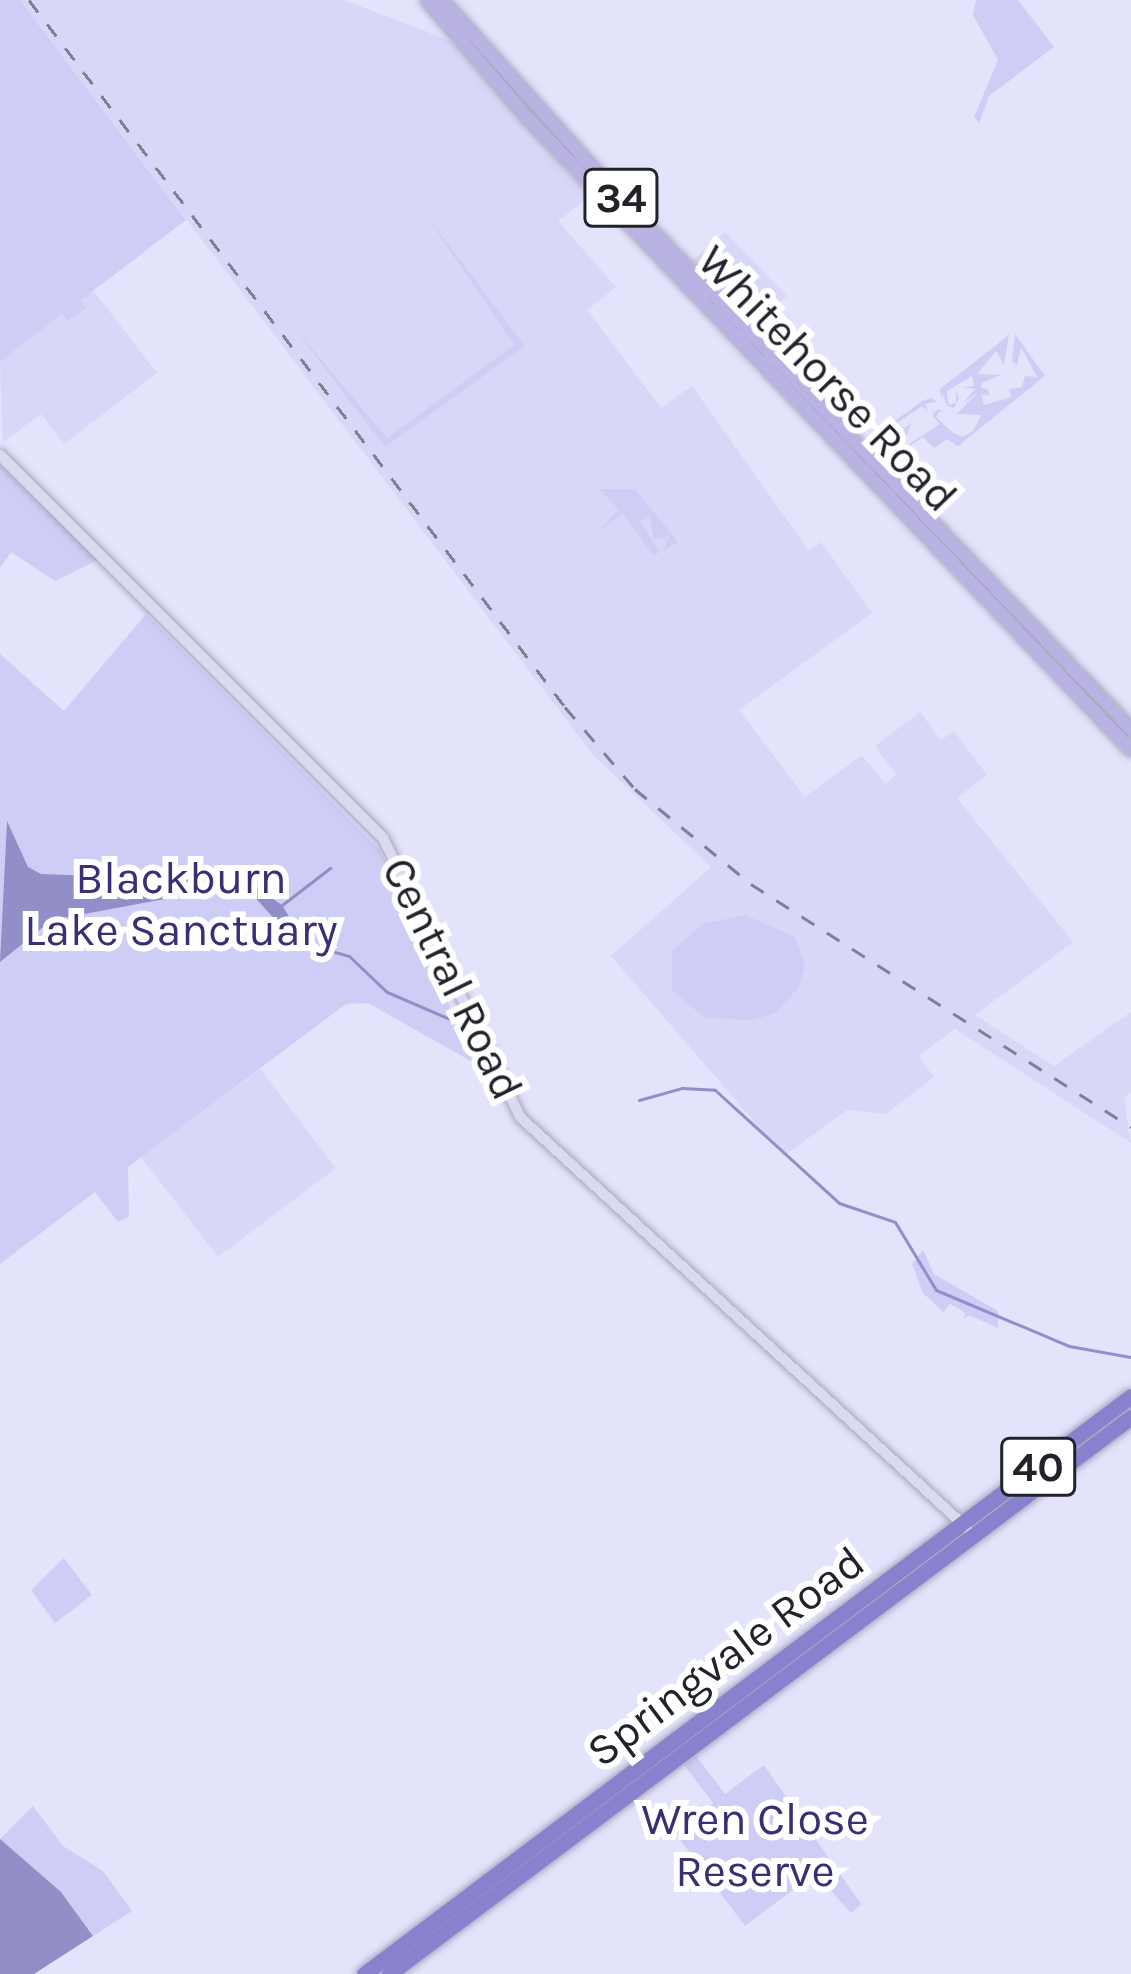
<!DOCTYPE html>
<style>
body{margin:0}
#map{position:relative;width:1131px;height:1974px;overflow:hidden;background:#e4e3fc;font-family:Karla,sans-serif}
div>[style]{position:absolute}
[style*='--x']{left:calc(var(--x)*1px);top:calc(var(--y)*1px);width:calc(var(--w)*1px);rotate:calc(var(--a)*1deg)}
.built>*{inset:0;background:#d8d7f7}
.green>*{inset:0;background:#cecdf5}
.water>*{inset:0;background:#928ec8}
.stream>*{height:3px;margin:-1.5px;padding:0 1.5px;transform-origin:1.5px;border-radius:1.5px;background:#928ec8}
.roads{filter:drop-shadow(0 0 3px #a8a8bf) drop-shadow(0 0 3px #a8a8bf)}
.secondary>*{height:10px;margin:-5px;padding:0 5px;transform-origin:5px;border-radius:5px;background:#dbd9f0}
.primary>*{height:12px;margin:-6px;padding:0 6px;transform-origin:6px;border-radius:6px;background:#b8b3e2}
.highway>*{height:15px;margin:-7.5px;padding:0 7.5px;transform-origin:7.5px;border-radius:7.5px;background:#8881ce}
.rail>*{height:3px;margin-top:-1.5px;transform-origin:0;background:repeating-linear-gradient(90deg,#808091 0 15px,transparent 0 30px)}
span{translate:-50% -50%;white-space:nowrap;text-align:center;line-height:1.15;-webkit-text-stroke:12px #fff;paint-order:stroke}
.shield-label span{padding:3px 9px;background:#fff;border:3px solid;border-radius:9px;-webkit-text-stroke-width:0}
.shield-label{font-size:42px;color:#22222b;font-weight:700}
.street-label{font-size:45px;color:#22222b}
.park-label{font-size:45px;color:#3a2e74}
</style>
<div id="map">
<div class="built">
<div style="clip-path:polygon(20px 0,344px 0,451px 41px,590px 196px,558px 221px,616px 287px,587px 310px,661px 408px,692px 386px,809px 551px,821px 542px,872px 613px,739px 710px,805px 797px,862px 755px,885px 784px,896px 774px,875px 746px,920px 712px,941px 740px,954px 731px,987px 775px,957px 798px,1073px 942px,975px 1015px,1054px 1066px,1131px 1012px,1131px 1092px,1124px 1098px,1131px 1143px,955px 1029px,918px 1056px,934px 1077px,886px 1114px,847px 1110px,784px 1156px,611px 956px,711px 867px,593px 755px)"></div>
<div style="clip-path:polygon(725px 232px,787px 296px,754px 320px,692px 261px)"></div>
<div style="clip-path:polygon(93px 290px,157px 373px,64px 444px,41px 414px,3px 442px,0 362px)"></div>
<div style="clip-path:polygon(260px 1069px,336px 1168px,218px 1257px,141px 1157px)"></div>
</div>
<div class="green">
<div style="clip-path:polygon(0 0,20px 0,186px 220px,81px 300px,86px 308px,68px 321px,62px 314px,0 362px)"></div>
<div style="clip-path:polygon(976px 0,1018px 0,1054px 47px,989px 96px,979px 123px,974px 117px,998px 60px,973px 15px)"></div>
<div style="clip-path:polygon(426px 215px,525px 346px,385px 447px,291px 324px,387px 438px,514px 345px)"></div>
<div style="clip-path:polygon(1015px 334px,1045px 376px,958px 446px,947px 439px,934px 448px,923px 437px,904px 450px,911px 460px,905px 464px,868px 441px,922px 401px,931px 398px,937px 402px,925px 404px,928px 412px,922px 406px,893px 426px,900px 432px,911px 423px,903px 448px,940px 424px,932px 415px,938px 409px,952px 416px,940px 411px,936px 417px,952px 432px,963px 437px,973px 431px,981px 415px,957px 414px,978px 392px,963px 403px,975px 389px,963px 387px,974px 386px,972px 376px,947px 391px,948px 405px,956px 403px,956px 392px,959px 398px,954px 408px,947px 406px,943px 395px,941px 398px,940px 389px,1009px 335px,1004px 365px,996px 351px,977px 374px,1001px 375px,982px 383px,981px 388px,987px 389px,990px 396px,981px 394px,984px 405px,1011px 397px,1009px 389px,1022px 387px,1025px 376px,1037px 377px,1021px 347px,1017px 365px,1012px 361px)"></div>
<div style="clip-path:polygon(0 465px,99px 559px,55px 581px,11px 552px,0 568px)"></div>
<div style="clip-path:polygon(599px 489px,635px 489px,678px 542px,663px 552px,669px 536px,654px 539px,649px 515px,640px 522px,660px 552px,653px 555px,623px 514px,597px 532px,619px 510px)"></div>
<div style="clip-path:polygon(146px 614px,380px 850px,476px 1064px,368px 1003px,346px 1004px,128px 1167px,129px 1217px,118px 1222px,95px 1192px,0 1264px,0 654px,64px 711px)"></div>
<div style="clip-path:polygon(745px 915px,795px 937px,805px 966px,798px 988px,775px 1013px,753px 1020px,705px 1018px,672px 990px,672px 951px,703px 924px)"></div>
<div style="clip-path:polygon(923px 1250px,934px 1274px,998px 1311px,998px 1328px,969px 1315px,963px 1319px,966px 1313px,950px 1304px,943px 1312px,923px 1293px,912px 1264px)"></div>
<div style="clip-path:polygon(64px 1558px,92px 1595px,55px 1623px,31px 1590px)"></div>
<div style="clip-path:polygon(696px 1756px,725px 1794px,764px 1765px,861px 1904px,851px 1913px,815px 1873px,745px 1926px,675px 1833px,713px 1803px,684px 1765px)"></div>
<div style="clip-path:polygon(33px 1806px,63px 1846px,103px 1871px,132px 1911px,93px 1936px,61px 1892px,34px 1876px,0 1839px)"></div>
</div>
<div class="water">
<div style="clip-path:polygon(7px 821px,28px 867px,41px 874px,248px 882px,282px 905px,305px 943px,294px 941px,252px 894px,213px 890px,52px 920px,0 962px)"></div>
<div style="clip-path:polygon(0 1839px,61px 1892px,93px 1936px,34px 1974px,0 1974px)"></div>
</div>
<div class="stream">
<div style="--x:282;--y:905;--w:61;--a:-37.6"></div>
<div style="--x:305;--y:943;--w:46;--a:16.5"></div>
<div style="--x:349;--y:956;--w:52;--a:43.5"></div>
<div style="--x:387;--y:992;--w:71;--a:23.3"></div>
<div style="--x:639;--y:1100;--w:45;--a:-15.6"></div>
<div style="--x:682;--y:1088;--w:33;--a:3"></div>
<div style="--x:715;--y:1090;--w:168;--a:42.3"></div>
<div style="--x:839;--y:1203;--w:59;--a:18.7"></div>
<div style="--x:895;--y:1222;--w:79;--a:58.9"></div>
<div style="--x:936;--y:1290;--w:144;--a:22.8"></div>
<div style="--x:1069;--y:1346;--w:63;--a:10.1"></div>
</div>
<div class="roads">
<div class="secondary">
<div style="--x:0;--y:455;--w:542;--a:45"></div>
<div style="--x:383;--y:838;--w:311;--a:63.8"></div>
<div style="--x:520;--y:1117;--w:607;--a:42.6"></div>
</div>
<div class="primary">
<div style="--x:427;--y:0;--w:154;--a:49.5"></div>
<div style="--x:527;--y:117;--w:875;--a:46.34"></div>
<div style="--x:442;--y:0;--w:246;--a:48.1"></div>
<div style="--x:606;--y:183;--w:757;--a:46.12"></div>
</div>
<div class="highway">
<div style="--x:364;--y:1974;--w:960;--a:-37"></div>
<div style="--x:389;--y:1974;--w:928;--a:-36.89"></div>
</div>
</div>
<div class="rail">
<div style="--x:29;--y:0;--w:887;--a:52.83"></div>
<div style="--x:565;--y:707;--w:108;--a:49.5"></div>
<div style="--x:635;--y:789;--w:150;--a:39.3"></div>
<div style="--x:751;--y:884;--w:451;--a:32.6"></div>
</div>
<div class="shield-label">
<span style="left:621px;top:198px">34</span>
<span style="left:1038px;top:1467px">40</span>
</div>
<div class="street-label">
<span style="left:827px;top:379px;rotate:46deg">Whitehorse Road</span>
<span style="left:452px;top:979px;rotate:64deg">Central Road</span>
<span style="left:726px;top:1657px;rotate:-37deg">Springvale Road</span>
</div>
<div class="park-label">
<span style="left:181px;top:905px">Blackburn<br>Lake Sanctuary</span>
<span style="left:755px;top:1846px">Wren Close<br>Reserve</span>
</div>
</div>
